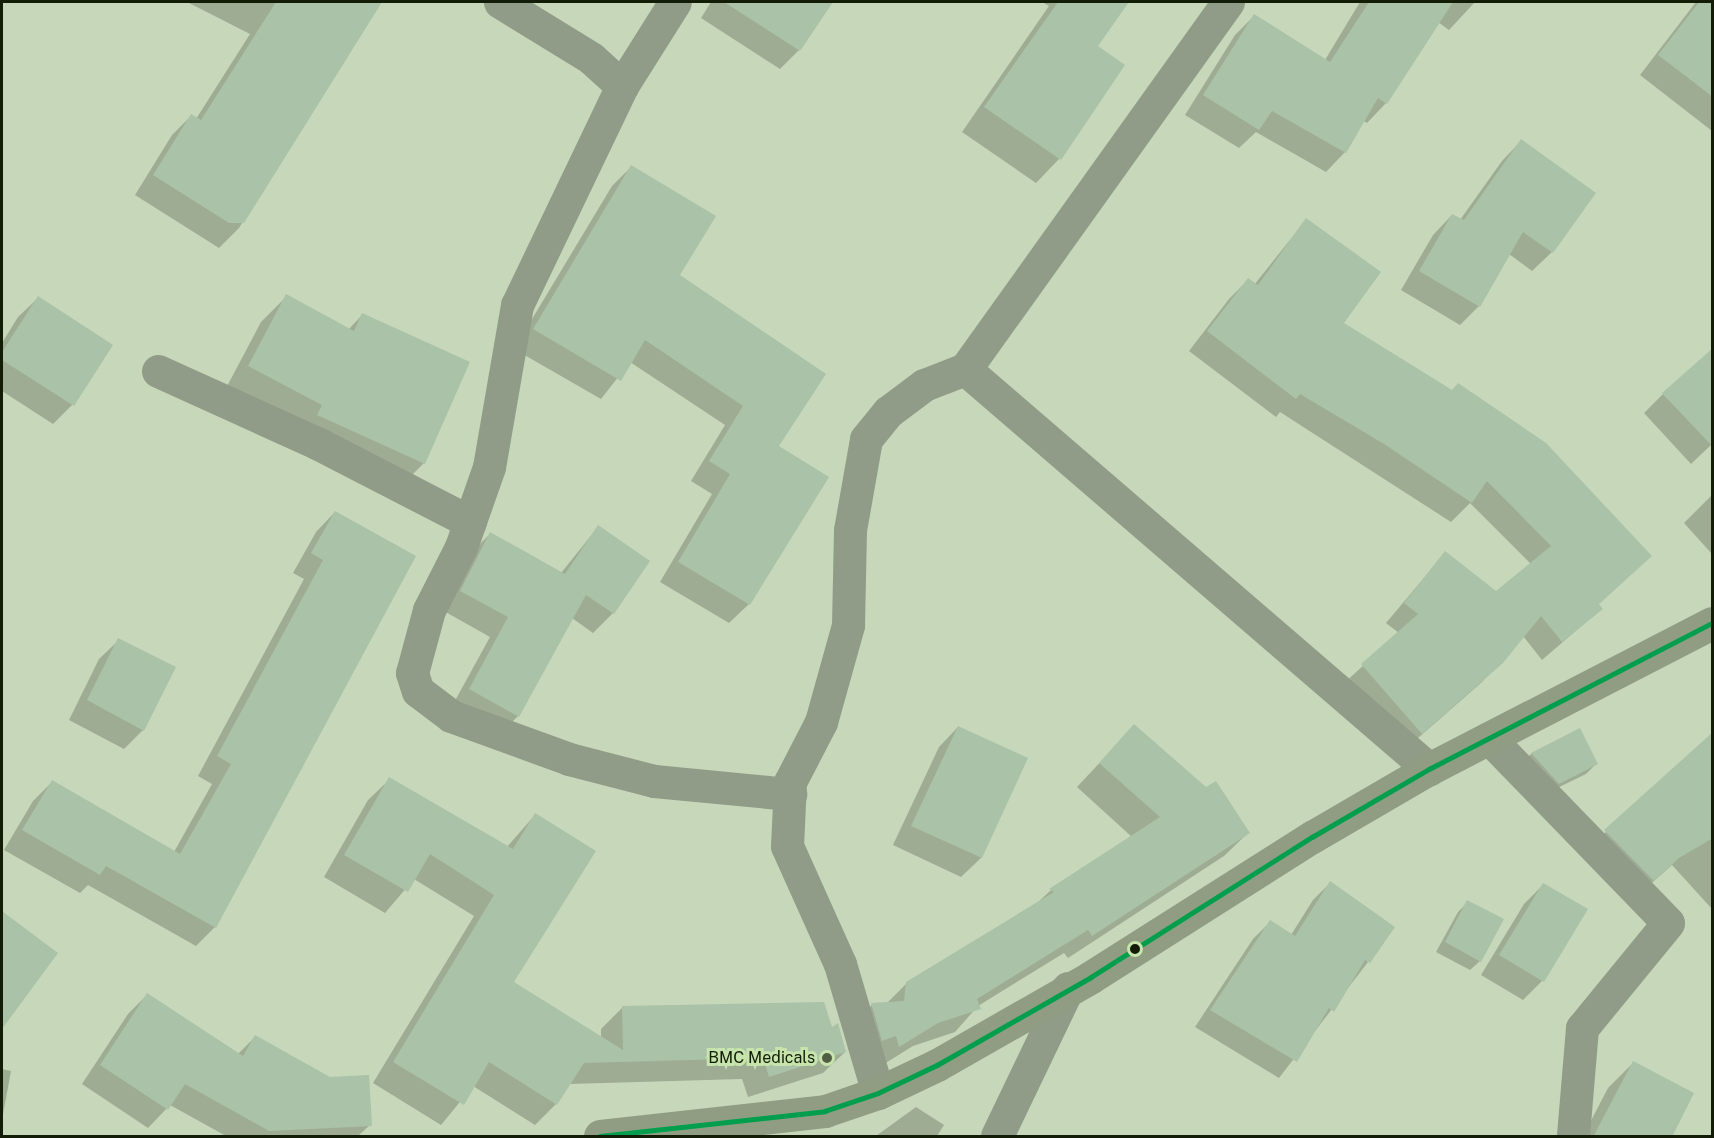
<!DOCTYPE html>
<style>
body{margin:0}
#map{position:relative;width:1714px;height:1138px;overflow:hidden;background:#c7d7b9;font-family:"Public Sans",sans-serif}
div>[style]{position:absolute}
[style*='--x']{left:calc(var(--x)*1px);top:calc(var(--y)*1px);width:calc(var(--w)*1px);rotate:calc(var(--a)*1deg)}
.shadow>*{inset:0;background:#0003}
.building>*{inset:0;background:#aac2a8}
.minor>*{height:33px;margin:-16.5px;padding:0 16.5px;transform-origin:16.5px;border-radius:16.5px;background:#919c88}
.major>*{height:33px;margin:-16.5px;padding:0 16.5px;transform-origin:16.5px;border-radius:16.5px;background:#909d83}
.bus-1>*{height:4.5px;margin:-2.25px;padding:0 2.25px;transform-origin:2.25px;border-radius:2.25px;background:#019f4d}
.dots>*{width:16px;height:16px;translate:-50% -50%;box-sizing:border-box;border:3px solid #c6e4ac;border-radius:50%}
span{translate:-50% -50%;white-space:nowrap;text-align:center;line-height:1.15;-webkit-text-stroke:6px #c6e4ac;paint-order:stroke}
.poi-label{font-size:16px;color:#121c07}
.right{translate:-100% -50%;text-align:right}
.frame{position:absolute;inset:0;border:3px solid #121c07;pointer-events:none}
</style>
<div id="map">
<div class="shadow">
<div style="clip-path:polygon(187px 2px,380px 2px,239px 228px,219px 248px,135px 195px,172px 135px,191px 116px,196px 119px,250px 34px)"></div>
<div style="clip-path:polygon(711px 2px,831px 2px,799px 50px,780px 69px,701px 18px)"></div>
<div style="clip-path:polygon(1042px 2px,1127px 2px,1096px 47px,1059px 159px,1036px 183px,962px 132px,1049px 6px)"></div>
<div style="clip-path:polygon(1360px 2px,1475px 2px,1449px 30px,1438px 22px,1386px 103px,1367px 123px,1364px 121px,1345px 152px,1326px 172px,1256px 132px,1239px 148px,1185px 115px,1235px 35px,1254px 16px,1325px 60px)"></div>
<div style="clip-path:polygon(1696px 2px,1712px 2px,1712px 131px,1640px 75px)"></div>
<div style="clip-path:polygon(1521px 141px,1552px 252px,1532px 271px,1509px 254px,1479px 306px,1460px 325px,1401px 290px,1433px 235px,1452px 215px,1460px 220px,1502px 161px)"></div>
<div style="clip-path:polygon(631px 167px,678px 276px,777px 447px,749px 604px,729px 623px,660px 582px,712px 494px,691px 481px,725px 425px,630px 362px,601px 399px,514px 349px,612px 186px)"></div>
<div style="clip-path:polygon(1306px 220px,1342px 323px,1451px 391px,1601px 609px,1542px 660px,1523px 636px,1482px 682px,1402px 752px,1343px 684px,1399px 633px,1386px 623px,1445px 553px,1496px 593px,1531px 564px,1470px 503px,1451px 522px,1280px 412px,1276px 417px,1189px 351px,1229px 299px,1248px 280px,1254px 285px)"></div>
<div style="clip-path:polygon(287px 296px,349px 329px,362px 315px,424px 463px,398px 489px,224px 392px,261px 322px)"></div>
<div style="clip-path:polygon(38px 298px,111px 345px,72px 405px,53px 424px,2px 391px,2px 343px,18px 317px)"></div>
<div style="clip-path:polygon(1663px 394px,1712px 444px,1691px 464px,1644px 413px)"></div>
<div style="clip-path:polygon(1712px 495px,1712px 554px,1684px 523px)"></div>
<div style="clip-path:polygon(335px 512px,414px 557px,215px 927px,196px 946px,88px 885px,80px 893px,4px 850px,33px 801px,52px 782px,174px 852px,212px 784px,198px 776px,304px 579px,293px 573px,316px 532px)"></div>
<div style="clip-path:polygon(598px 527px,648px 561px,613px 613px,593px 633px,572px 618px,518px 716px,498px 736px,451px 708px,490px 637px,442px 610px,471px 553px,490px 534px,561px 573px)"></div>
<div style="clip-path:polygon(119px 640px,143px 730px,124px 749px,69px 720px,99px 659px)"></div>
<div style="clip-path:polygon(1134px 726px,1248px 833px,1224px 856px,1068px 958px,1064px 953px,978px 1006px,955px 1032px,913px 1046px,876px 1069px,848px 1028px,872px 1005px,887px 1003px,907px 983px,1035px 905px,1050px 891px,1132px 837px,1077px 787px)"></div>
<div style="clip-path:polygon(958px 727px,1026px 759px,981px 858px,961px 877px,893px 845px,939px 747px)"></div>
<div style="clip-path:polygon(1579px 730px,1596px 764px,1586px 774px,1549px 792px,1522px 763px,1531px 754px)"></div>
<div style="clip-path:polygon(1712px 736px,1712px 909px,1672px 865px,1634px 899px,1586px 850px)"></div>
<div style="clip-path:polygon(390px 779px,507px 847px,535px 815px,512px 982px,601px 1038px,601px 1029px,622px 1008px,831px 1030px,845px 1052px,823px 1073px,748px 1097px,742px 1079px,569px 1084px,556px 1104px,535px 1125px,473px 1086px,441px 1125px,373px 1083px,474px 916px,414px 879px,385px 913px,324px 877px,368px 800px)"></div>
<div style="clip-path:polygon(1330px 883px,1368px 962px,1279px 1078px,1195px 1027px,1253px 939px,1270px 922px,1291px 935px,1313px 900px)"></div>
<div style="clip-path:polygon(1544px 884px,1542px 981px,1523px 1000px,1481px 975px,1524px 904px)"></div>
<div style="clip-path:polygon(1468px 902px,1480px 961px,1470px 970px,1436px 952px,1458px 912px)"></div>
<div style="clip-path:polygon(7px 917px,12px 1012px,2px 1023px,2px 922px)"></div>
<div style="clip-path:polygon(147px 995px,238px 1054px,255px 1037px,370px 1125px,358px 1136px,226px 1136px,170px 1105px,148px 1128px,82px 1084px,128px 1014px)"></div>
<div style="clip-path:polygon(1633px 1063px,1670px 1136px,1583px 1136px,1608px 1088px)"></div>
<div style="clip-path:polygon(2px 1069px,11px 1071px,2px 1120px)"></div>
<div style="clip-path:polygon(916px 1107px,944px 1125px,937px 1136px,876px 1136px)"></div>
</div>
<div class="building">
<div style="clip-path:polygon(276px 2px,382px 2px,244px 223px,229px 223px,153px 175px,191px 114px,201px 120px)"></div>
<div style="clip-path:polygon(724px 2px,833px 2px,800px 51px)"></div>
<div style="clip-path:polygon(1058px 2px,1129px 2px,1098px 46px,1125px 65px,1061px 160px,984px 107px)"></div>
<div style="clip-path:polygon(1369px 2px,1453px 2px,1387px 104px,1378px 98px,1346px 153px,1272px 111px,1259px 130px,1203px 95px,1254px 14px,1330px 62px)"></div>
<div style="clip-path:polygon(1699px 2px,1713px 2px,1713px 97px,1658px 55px)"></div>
<div style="clip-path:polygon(1521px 139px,1596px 193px,1553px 253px,1523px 232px,1480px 307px,1419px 271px,1452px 214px,1464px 220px)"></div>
<div style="clip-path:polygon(631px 165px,716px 216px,680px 275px,826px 374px,779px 446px,829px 477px,750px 605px,678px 562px,730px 474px,709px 461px,743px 406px,645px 340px,621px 381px,533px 329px)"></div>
<div style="clip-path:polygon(1306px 218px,1381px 272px,1344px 323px,1452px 390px,1458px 383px,1546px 443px,1652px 556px,1599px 604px,1603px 609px,1562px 642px,1541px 616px,1503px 663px,1422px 734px,1361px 664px,1418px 614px,1404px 603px,1445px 551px,1496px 591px,1551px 546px,1487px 481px,1472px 503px,1384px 444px,1300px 394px,1296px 399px,1207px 331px,1248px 278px,1258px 285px)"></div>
<div style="clip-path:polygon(286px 294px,354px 331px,362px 313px,470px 362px,425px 464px,317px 415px,322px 405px,248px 366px)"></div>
<div style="clip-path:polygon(38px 296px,113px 345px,74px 406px,2px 360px,2px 352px)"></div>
<div style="clip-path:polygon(1713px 348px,1713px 447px,1662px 393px)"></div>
<div style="clip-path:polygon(335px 511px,416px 556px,216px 928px,106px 866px,100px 875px,22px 830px,52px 780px,180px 854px,231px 764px,217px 756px,323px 560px,311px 553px)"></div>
<div style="clip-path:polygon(598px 525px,650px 561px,614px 614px,586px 595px,519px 717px,469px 689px,508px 617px,460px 591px,490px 532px,565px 574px)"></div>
<div style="clip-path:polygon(118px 638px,176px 667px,144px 731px,87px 700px)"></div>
<div style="clip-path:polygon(1134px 724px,1206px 787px,1216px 781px,1250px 833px,1092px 936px,1088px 930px,977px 999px,981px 1009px,938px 1023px,899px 1047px,896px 1036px,882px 1041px,871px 1003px,904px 1001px,906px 982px,1054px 892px,1049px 889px,1160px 817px,1099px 763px)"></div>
<div style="clip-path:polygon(958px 726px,1028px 758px,982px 858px,911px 826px)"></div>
<div style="clip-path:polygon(1580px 728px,1598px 764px,1559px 784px,1531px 753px)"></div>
<div style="clip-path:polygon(1713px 732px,1713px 838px,1679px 858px,1654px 881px,1604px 830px)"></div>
<div style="clip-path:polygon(389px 777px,513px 849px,535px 813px,596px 851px,514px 982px,623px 1050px,622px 1006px,824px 1002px,832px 1027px,838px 1023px,846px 1052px,769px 1077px,763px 1058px,584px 1063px,557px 1105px,489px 1062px,464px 1105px,393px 1062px,494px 895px,430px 854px,408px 892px,344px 855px)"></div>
<div style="clip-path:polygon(1330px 881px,1395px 927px,1370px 963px,1365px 960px,1334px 1012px,1329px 1008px,1297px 1062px,1210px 1010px,1270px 920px,1295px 936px)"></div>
<div style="clip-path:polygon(1543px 883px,1588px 909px,1544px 982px,1499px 955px)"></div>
<div style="clip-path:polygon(1467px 900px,1504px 919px,1481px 962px,1445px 942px)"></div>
<div style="clip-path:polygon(2px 911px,58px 953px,2px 1029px)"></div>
<div style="clip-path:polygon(147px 993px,243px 1056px,255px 1035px,330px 1077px,369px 1075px,372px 1126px,269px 1131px,185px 1084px,168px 1110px,100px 1065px)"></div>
<div style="clip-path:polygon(1633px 1061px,1694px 1093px,1672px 1137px,1593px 1137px)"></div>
</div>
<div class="minor">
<div style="--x:500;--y:2;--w:107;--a:31.6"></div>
<div style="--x:591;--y:58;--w:42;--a:42.1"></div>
<div style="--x:622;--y:86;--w:243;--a:115.6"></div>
<div style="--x:517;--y:305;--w:164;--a:99.8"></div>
<div style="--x:489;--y:467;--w:85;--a:109.3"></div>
<div style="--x:461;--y:547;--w:71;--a:116.9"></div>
<div style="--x:429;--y:610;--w:65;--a:105.1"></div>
<div style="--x:412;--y:673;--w:19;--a:72"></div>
<div style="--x:418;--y:691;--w:41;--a:37.1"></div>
<div style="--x:451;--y:716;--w:126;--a:20"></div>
<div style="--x:569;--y:759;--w:88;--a:14.5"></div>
<div style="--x:654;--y:781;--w:137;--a:5.5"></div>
<div style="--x:1228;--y:2;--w:452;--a:125.6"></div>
<div style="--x:965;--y:369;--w:613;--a:40.76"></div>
<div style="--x:622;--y:86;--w:99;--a:-57.8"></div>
<div style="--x:158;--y:371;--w:175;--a:24.4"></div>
<div style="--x:317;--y:443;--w:172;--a:27.3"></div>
<div style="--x:1489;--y:738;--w:257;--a:45.9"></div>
<div style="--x:1668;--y:923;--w:136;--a:129.3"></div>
<div style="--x:1582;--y:1028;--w:108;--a:94.8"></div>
<div style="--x:878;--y:1093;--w:134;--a:-106.4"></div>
<div style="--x:840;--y:964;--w:129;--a:-114.2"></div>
<div style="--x:787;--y:846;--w:64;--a:-87.3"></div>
<div style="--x:790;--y:782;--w:68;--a:-62.7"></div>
<div style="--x:821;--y:722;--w:101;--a:-74.4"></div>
<div style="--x:848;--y:625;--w:95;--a:-88.8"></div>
<div style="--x:850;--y:530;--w:92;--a:-80"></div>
<div style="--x:866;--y:439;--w:35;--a:-51"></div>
<div style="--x:888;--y:412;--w:45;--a:-36.9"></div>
<div style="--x:924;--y:385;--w:44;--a:-21.3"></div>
<div style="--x:997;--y:1136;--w:164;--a:-64.4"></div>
</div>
<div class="major">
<div style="--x:600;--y:1136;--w:226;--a:-6.3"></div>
<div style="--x:825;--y:1111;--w:56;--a:-18.8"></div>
<div style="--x:878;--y:1093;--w:65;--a:-25.4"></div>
<div style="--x:937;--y:1065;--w:177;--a:-29.7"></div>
<div style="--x:1091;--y:977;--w:262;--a:-32.4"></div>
<div style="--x:1312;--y:837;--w:135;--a:-30.2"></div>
<div style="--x:1429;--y:769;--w:318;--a:-27.3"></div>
</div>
<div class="bus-1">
<div style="--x:600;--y:1136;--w:226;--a:-6.3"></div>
<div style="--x:825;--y:1111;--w:56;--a:-18.8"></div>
<div style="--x:878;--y:1093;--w:65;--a:-25.4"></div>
<div style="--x:937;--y:1065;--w:177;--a:-29.7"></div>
<div style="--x:1091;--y:977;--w:262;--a:-32.4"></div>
<div style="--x:1312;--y:837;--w:135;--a:-30.2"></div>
<div style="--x:1429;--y:769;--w:318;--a:-27.3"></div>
</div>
<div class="dots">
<div style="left:1135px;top:949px;background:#121c07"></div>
<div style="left:827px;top:1058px;background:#515d45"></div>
</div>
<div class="poi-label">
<span class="right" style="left:815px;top:1058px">BMC Medicals</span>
</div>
<div class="frame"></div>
</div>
